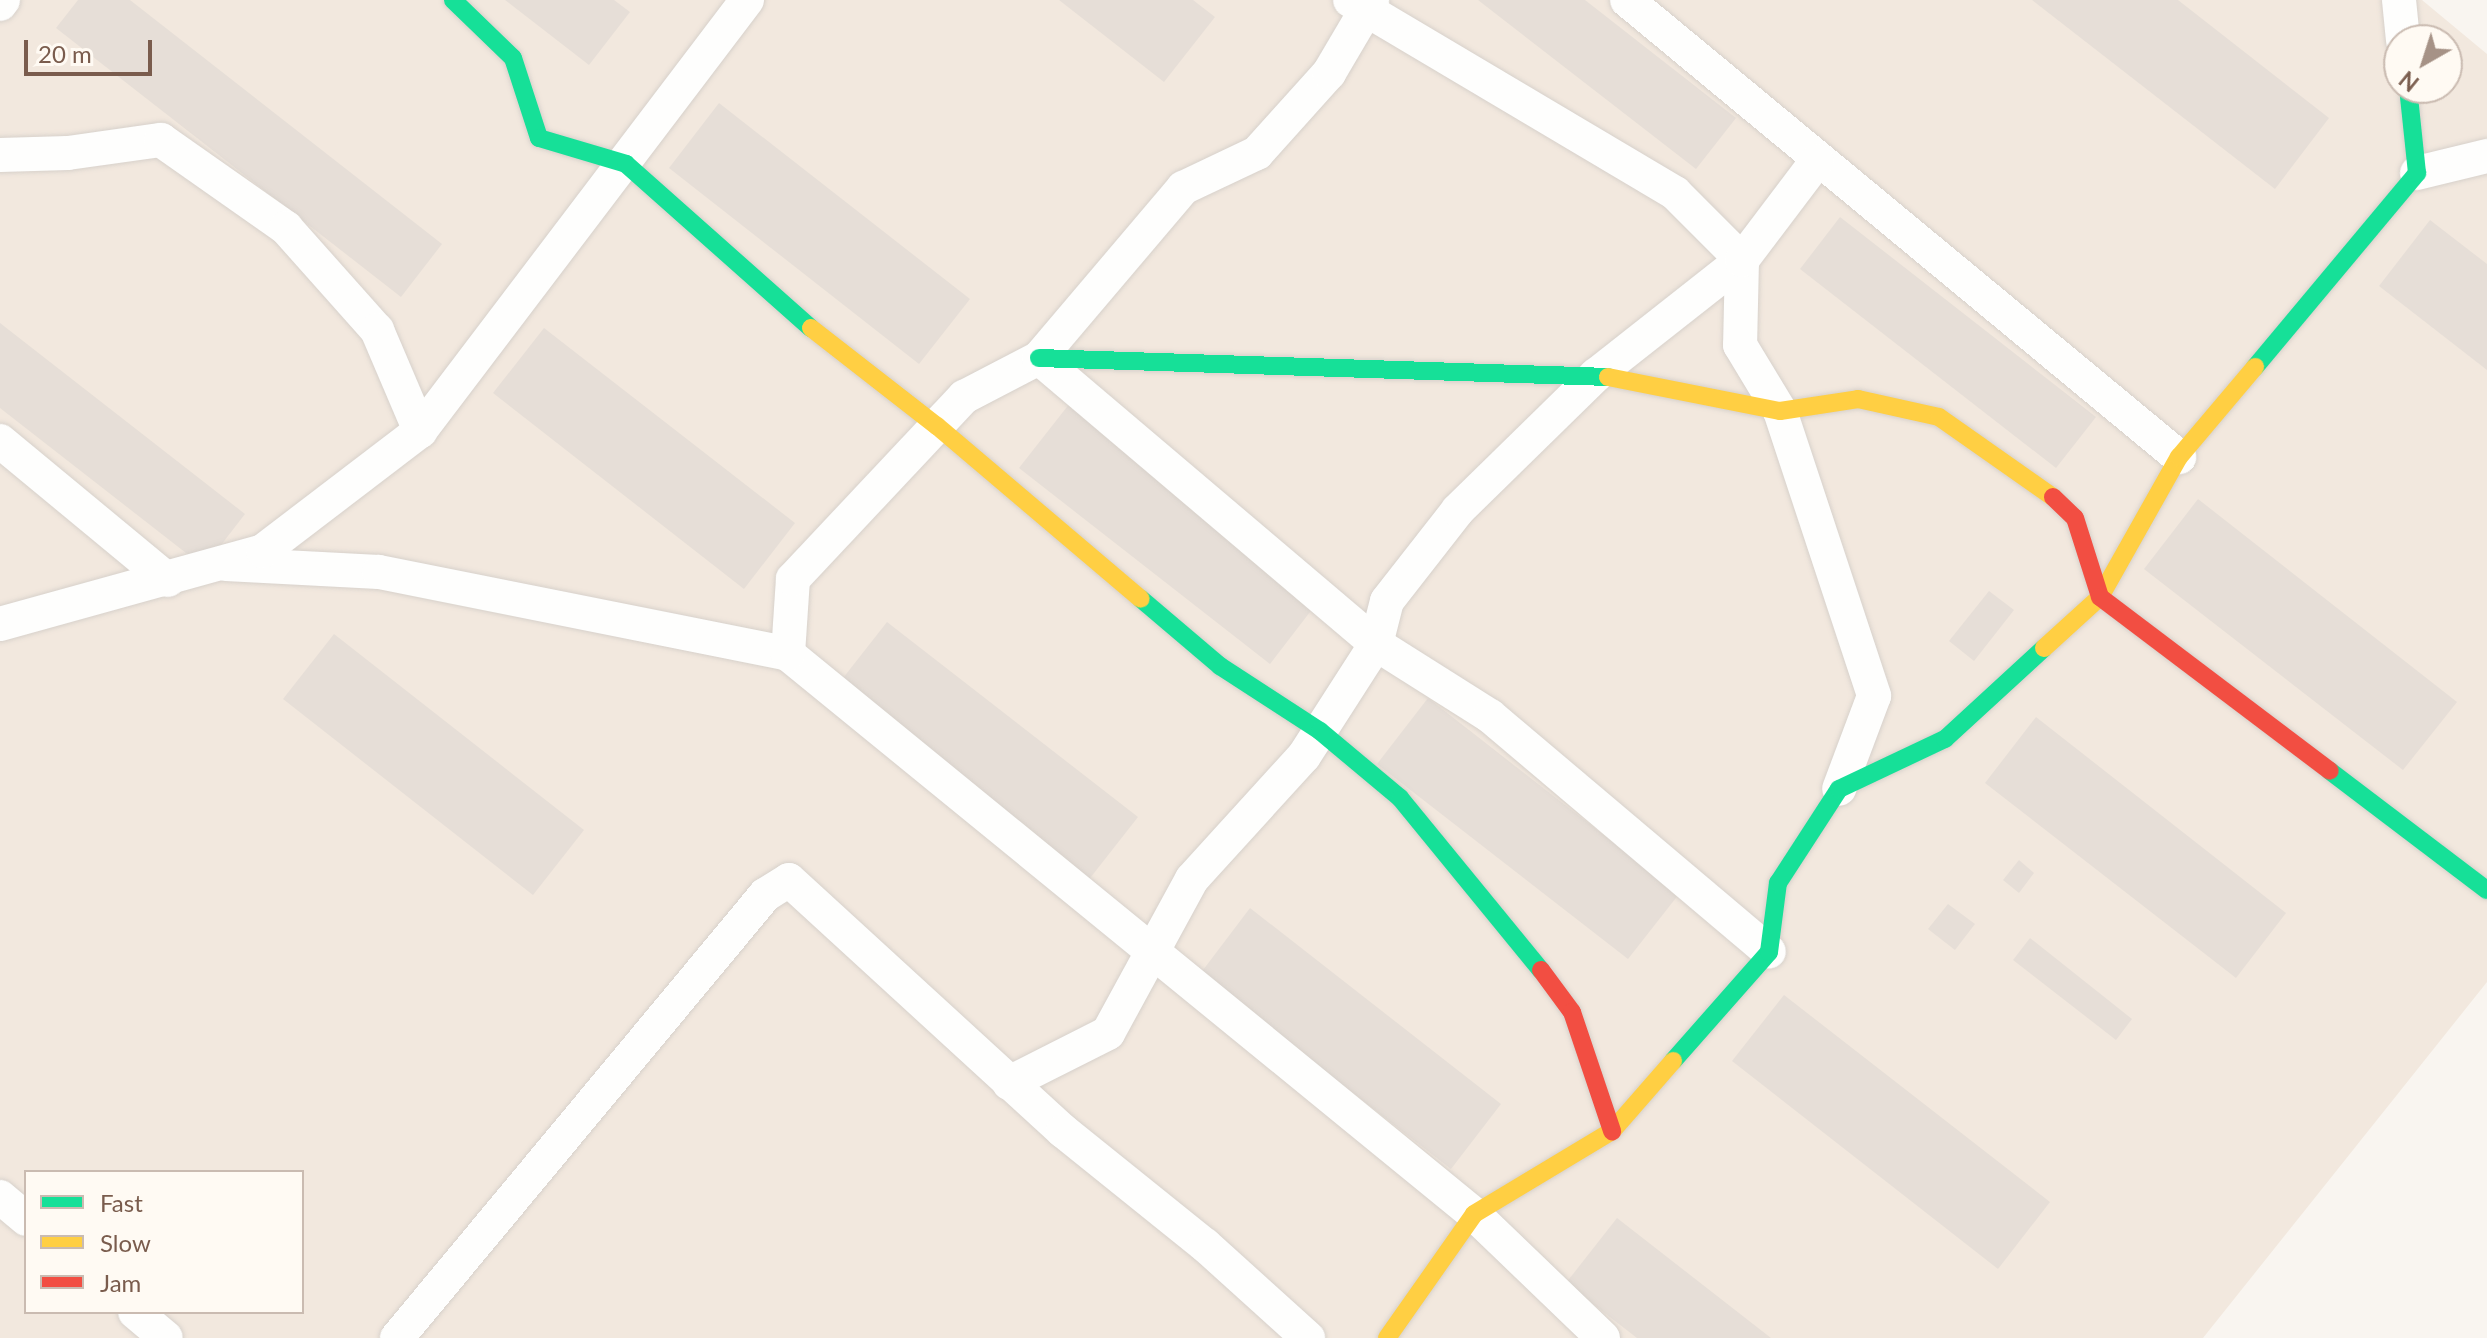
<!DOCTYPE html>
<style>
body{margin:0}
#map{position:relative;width:2487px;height:1338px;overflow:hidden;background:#f9f5f0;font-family:Lato,sans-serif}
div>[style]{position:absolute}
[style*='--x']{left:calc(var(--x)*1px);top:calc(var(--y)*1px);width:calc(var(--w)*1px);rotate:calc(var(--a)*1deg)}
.residential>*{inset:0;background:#f2e8de}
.building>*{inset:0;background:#e6ded7}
.roads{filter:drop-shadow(0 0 2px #d7d1cb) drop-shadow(0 0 2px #d7d1cb)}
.street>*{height:34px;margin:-17px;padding:0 17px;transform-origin:17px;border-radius:17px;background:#fefefd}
.fast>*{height:18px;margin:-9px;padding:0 9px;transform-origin:9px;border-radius:9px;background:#16e098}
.slow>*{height:18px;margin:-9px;padding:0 9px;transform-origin:9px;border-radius:9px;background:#ffcf43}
.jam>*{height:18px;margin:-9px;padding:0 9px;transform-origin:9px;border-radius:9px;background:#f24e42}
span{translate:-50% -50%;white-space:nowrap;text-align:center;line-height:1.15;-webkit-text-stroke:7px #fffaf3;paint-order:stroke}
.legend{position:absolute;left:24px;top:1170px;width:280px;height:144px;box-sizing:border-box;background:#fffaf3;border:2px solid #cabbb1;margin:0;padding:10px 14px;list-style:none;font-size:24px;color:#7a5c4d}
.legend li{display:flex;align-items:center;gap:16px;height:40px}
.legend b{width:40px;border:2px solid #cabbb1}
.north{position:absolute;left:2383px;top:24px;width:80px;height:80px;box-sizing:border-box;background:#fffaf3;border:2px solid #cabbb1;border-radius:50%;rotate:219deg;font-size:22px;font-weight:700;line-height:32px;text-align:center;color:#7a5c4d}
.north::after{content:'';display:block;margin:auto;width:28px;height:36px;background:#a69286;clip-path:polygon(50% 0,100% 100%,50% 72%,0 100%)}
.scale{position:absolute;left:24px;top:40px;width:128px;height:36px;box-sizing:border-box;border:4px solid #7a5c4d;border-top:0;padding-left:10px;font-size:24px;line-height:28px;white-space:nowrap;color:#7a5c4d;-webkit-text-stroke:6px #fffaf3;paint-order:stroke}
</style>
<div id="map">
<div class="residential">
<div style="clip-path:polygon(evenodd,0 0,2422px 0,2487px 54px,2487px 982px,2203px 1338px,0 1338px,0 0,2399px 40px,2447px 40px,2447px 88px,2399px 88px,2399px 40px,0 0,26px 1172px,302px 1172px,302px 1312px,26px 1312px,26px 1172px)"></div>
</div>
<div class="building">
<div style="clip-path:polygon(78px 0,130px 0,442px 244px,401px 297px,56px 28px)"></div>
<div style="clip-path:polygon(505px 0,614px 0,630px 12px,589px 65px)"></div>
<div style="clip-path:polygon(1059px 0,1193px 0,1215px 17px,1164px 82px)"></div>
<div style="clip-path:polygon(1478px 0,1585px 0,1736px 118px,1696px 169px)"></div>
<div style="clip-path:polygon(2032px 0,2178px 0,2329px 118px,2275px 189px)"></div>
<div style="clip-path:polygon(719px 103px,970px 299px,919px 364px,669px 168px)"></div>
<div style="clip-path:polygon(1840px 217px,2096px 417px,2056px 468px,1800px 269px)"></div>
<div style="clip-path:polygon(2430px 220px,2487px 264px,2487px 370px,2379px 286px)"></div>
<div style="clip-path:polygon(0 323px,245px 514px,204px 567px,0 408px)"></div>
<div style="clip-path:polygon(544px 328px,795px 523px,744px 589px,493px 393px)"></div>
<div style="clip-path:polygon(1070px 403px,1320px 599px,1270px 664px,1019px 468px)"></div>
<div style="clip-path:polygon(2198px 499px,2457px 702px,2403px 770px,2144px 569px)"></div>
<div style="clip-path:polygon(1989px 591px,2014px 610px,1974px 661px,1949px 641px)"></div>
<div style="clip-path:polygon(887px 622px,1138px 817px,1087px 882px,836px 687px)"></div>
<div style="clip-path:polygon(334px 634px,584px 830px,533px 895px,283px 699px)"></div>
<div style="clip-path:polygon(1428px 698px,1679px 894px,1628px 959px,1377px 764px)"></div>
<div style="clip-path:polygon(2036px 717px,2286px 913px,2236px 978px,1985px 783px)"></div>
<div style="clip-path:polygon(2019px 860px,2034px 873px,2019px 893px,2003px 880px)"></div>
<div style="clip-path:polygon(1948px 904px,1975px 924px,1955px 950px,1928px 929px)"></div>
<div style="clip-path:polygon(1250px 908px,1501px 1104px,1451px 1169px,1200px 974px)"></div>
<div style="clip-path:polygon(2030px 938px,2132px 1019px,2116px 1040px,2013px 960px)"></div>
<div style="clip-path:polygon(1784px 995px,2050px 1202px,1998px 1269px,1732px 1061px)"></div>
<div style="clip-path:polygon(1617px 1218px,1771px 1338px,1637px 1338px,1566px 1283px)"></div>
</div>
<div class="roads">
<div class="street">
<div style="--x:1350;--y:0;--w:378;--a:30.7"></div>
<div style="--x:1675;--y:193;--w:95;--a:45"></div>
<div style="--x:1742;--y:260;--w:85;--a:91.3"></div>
<div style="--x:1740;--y:345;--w:77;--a:58.8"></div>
<div style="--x:1780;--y:411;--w:300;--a:71.7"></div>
<div style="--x:1874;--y:696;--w:99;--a:110.6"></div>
<div style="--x:1627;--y:0;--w:717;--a:39.62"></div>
<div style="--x:2399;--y:0;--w:40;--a:84.3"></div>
<div style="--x:0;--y:4;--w:5;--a:-53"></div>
<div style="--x:0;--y:155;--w:68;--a:-1.7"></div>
<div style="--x:68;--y:153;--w:94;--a:-8"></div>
<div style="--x:161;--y:140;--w:153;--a:35.1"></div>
<div style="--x:286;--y:228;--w:137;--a:48.3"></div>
<div style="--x:377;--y:330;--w:110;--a:66.9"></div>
<div style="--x:2417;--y:173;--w:72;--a:-13.7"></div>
<div style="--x:1039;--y:358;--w:442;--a:40.3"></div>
<div style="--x:1376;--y:644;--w:135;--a:32.3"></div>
<div style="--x:1490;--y:716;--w:365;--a:40.2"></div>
<div style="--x:0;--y:441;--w:218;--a:39.6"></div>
<div style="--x:226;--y:564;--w:153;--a:3"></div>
<div style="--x:379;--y:572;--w:417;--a:11.3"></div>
<div style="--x:788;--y:654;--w:886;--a:39.23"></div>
<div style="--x:1474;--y:1214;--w:179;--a:43.9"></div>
<div style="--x:0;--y:624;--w:273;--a:-15.5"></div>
<div style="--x:263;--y:551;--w:198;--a:-37.4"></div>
<div style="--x:420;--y:431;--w:541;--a:-52.81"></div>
<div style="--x:788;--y:654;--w:75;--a:-86.2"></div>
<div style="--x:793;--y:579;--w:250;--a:-46.8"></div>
<div style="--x:964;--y:397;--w:85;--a:-27.5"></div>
<div style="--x:1039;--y:358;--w:223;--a:-49.7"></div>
<div style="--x:1183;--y:188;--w:82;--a:-25.3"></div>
<div style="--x:1257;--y:153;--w:108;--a:-48"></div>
<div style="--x:1329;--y:73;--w:85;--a:-59.5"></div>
<div style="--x:1009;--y:1083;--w:111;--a:-26.8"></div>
<div style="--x:1108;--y:1033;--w:175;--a:-61.4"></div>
<div style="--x:1192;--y:879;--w:166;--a:-47.7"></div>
<div style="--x:1304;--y:756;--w:133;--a:-57.3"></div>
<div style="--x:1376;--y:644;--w:44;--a:-75.7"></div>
<div style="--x:1387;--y:601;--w:115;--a:-52"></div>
<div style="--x:1458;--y:510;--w:193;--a:-44.4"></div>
<div style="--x:1596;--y:375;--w:186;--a:-38.2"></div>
<div style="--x:1742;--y:260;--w:124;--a:-52.9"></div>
<div style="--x:0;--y:1197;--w:34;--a:40"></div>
<div style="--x:135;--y:1312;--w:40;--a:40"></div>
<div style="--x:397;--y:1338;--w:576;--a:-50.28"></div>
<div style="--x:765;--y:895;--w:28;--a:-32"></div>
<div style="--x:789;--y:880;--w:372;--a:42.5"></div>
<div style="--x:1063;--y:1131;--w:182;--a:38.8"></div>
<div style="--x:1205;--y:1245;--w:139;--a:42.1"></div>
</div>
<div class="fast">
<div style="--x:453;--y:0;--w:83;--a:44"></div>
<div style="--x:513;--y:58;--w:84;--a:72"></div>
<div style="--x:539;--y:138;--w:91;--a:16.6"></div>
<div style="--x:626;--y:164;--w:247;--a:41.6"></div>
<div style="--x:1039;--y:358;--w:569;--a:1.91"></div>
<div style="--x:2255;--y:367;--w:253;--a:-50.1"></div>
<div style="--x:2417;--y:173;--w:85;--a:-96"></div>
<div style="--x:1141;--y:599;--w:104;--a:40.3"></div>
<div style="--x:1220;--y:666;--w:119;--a:33"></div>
<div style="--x:1320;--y:731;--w:104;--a:39.9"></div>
<div style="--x:1400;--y:798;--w:222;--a:50.7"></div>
<div style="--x:2330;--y:771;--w:197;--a:37.2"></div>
<div style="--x:1673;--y:1061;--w:145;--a:-48.6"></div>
<div style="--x:1769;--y:952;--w:70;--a:-82.6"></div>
<div style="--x:1778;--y:883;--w:112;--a:-57"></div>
<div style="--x:1839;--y:789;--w:117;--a:-25.3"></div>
<div style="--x:1945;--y:739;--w:134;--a:-42.6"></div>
</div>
<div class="slow">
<div style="--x:811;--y:328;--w:160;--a:37.9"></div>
<div style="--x:937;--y:426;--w:267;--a:40.3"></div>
<div style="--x:1608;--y:377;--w:175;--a:11.2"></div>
<div style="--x:1780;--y:411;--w:79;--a:-8.7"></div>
<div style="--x:1858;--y:399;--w:83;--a:12.5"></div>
<div style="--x:1939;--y:417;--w:139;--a:35.1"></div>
<div style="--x:2044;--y:648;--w:76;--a:-42.3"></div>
<div style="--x:2100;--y:597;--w:161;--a:-60.6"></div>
<div style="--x:2179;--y:457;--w:118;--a:-49.8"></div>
<div style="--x:1387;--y:1338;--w:151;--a:-54.9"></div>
<div style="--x:1474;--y:1214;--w:161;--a:-31"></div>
<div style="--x:1612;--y:1131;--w:93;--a:-48.9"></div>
</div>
<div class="jam">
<div style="--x:2053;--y:497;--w:30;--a:44"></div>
<div style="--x:2075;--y:518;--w:83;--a:72.4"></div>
<div style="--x:2100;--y:597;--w:288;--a:37.1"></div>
<div style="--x:1541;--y:970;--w:52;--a:53.6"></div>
<div style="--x:1572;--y:1012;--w:126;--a:71.4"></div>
</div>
</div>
<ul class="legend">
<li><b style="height:10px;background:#16e098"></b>Fast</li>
<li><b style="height:10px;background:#ffcf43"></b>Slow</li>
<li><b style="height:10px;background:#f24e42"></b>Jam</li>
</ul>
<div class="north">N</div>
<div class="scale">20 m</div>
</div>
